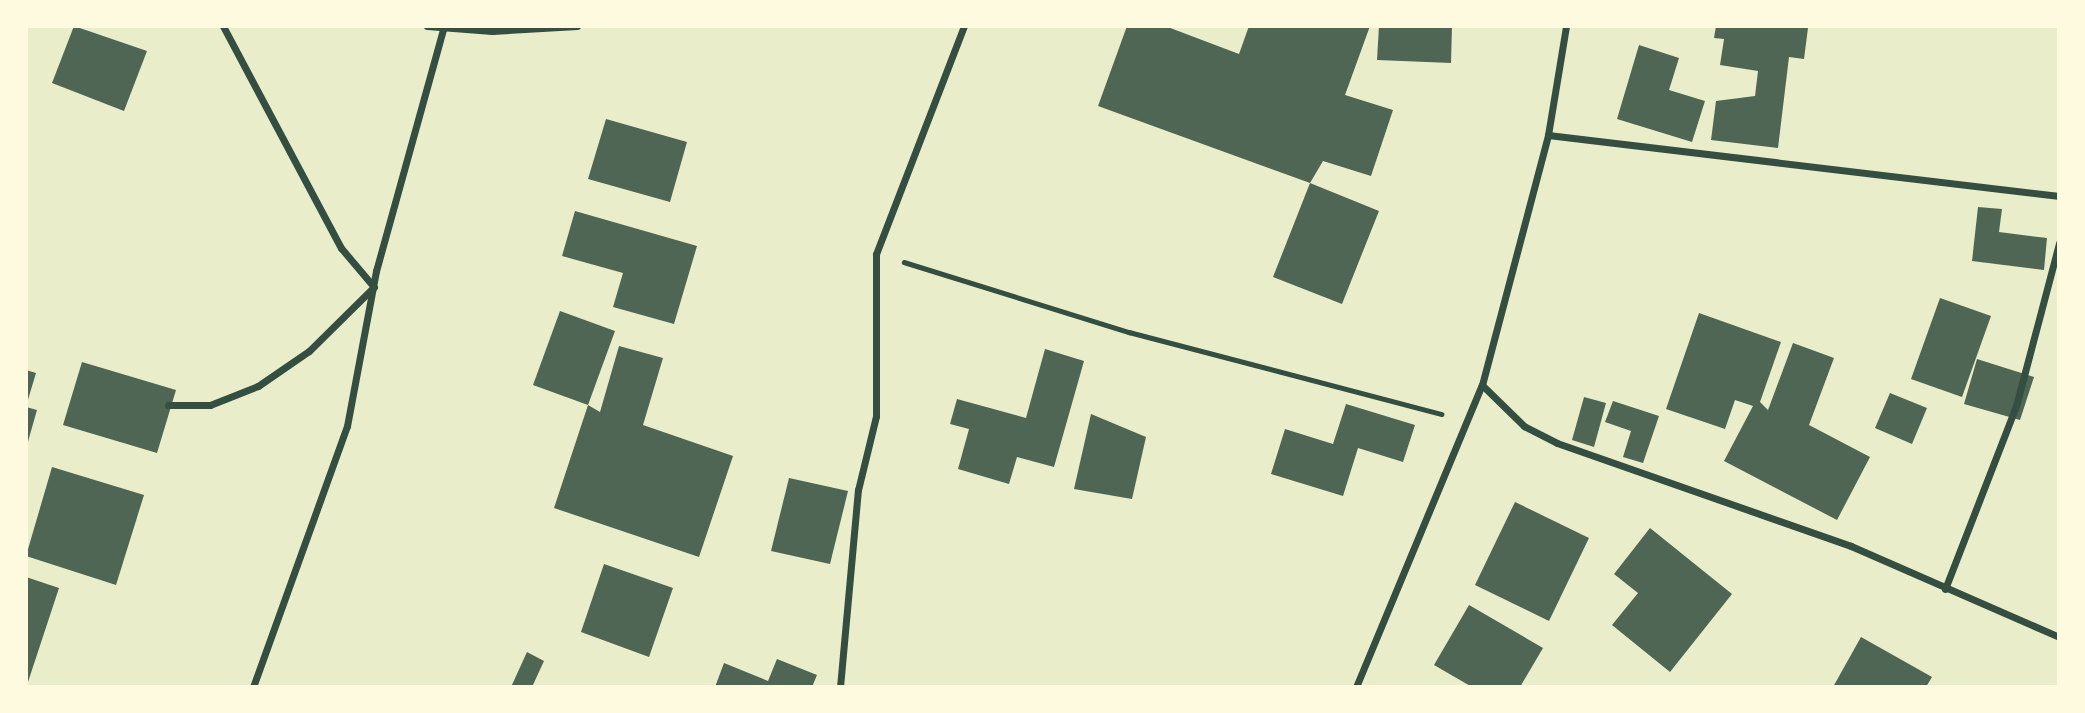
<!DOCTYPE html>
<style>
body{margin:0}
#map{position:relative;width:2085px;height:713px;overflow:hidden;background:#e9edc9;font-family:Lato,sans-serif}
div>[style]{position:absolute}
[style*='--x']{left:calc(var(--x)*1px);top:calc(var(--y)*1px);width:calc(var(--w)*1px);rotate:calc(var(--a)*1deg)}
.building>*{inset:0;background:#4f6655}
.path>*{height:4.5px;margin:-2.25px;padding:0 2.25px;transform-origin:2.25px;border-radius:2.25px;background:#344e41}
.minor>*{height:7px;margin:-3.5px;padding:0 3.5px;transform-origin:3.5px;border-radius:3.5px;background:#344e41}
span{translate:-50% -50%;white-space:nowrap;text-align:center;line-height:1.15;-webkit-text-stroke:5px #fefae0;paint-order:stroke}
.frame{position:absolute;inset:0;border:28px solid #fefae0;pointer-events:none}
</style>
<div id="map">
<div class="building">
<div style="clip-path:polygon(74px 26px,147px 51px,124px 111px,52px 83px)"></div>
<div style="clip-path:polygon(1127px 26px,1165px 26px,1239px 54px,1249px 26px,1370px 26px,1345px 95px,1393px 110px,1371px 176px,1323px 161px,1310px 183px,1379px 211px,1342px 304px,1273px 277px,1310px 183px,1098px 106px)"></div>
<div style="clip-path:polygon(1379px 26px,1452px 26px,1451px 63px,1377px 60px)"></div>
<div style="clip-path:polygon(1716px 26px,1808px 28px,1804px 59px,1789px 57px,1778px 148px,1711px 140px,1716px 101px,1755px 96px,1758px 71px,1720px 65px,1724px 39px,1714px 38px)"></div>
<div style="clip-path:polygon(1639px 45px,1679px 58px,1669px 90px,1705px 101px,1692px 142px,1617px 119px)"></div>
<div style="clip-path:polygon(606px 119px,687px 142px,670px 202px,588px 179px)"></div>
<div style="clip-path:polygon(1978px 207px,2002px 209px,1999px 232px,2047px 238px,2044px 270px,1972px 261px)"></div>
<div style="clip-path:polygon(575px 211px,697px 246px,674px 324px,613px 307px,623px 273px,562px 256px)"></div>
<div style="clip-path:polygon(1940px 298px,1991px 316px,1962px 397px,1911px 379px)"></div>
<div style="clip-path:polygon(560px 311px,615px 331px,588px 405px,533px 385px)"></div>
<div style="clip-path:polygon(1699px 313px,1781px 342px,1760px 402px,1768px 410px,1793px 343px,1834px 358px,1809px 425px,1870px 457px,1837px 520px,1724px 461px,1753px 406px,1735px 400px,1725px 429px,1666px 409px)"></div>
<div style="clip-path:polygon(619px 346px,663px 358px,643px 425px,733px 456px,699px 557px,554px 508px,588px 405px,600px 412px)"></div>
<div style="clip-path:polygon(1045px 349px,1084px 361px,1054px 467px,1017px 457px,1009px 484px,958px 469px,969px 429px,950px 424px,957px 399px,1026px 418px)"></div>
<div style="clip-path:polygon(1977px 359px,2034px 377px,2020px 420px,1964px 404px)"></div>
<div style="clip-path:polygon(82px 362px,176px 390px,157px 453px,63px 425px)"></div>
<div style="clip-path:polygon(26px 370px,36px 373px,27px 403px,26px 403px)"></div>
<div style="clip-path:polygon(1890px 393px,1927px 408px,1912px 444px,1875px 428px)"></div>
<div style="clip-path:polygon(1584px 397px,1606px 403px,1594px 447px,1572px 440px)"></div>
<div style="clip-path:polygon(1613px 401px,1659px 416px,1643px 463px,1623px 457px,1631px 431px,1605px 422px)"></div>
<div style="clip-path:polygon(1346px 404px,1415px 425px,1403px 462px,1358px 448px,1343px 496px,1271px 474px,1285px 429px,1333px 444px)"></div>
<div style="clip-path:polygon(26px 407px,37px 410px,27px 445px,26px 445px)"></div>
<div style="clip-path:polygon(1091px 414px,1146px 437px,1132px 499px,1074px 489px)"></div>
<div style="clip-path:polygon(52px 467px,144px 495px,116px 585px,26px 556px)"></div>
<div style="clip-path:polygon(789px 478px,848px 491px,830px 564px,771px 551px)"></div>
<div style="clip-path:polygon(1515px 502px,1589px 538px,1549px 621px,1475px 585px)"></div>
<div style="clip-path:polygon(1650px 528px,1732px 594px,1670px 672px,1612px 625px,1638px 593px,1614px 574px)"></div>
<div style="clip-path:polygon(604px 564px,673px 588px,649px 657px,581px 632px)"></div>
<div style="clip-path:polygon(26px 577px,59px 588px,27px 685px,26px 685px)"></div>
<div style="clip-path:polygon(1469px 605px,1543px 648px,1520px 687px,1472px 687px,1434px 665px)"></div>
<div style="clip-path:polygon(1861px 637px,1932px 677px,1926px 687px,1833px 687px)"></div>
<div style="clip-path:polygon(527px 652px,544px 661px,532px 687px,511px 687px)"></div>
<div style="clip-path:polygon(777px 659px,817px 675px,812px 687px,715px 687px,724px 663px,768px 681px)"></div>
</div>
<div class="path">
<div style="--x:904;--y:262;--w:236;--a:17.3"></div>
<div style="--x:1129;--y:332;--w:323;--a:14.7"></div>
</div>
<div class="minor">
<div style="--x:427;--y:26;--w:65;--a:4.4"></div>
<div style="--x:492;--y:31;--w:85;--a:-3.4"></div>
<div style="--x:1548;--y:135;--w:515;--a:6.81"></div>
<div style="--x:1482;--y:385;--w:59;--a:44.3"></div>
<div style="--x:1524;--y:426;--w:37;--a:27"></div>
<div style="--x:1557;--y:443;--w:312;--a:19.3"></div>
<div style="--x:1851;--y:546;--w:227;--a:23.6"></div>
<div style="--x:168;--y:405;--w:42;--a:0"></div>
<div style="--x:210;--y:405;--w:52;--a:-21.6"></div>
<div style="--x:258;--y:386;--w:62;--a:-34.5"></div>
<div style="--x:309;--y:351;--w:91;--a:-44.6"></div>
<div style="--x:374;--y:287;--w:51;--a:-130.2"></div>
<div style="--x:341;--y:248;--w:251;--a:-118"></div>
<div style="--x:1945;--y:589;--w:196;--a:-68.8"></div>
<div style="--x:2016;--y:406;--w:169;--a:-75.2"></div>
<div style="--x:253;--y:687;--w:277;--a:-70.2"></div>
<div style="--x:347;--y:426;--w:158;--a:-79.4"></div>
<div style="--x:376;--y:271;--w:254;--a:-74.5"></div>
<div style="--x:840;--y:687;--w:198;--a:-84.8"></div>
<div style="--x:858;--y:490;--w:76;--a:-76.3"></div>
<div style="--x:876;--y:416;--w:162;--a:-90"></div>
<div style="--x:876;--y:254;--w:244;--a:-68.9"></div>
<div style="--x:1356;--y:687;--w:327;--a:-67.4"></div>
<div style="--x:1482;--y:385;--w:259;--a:-75.2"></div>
<div style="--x:1548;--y:135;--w:110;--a:-80.6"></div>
</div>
<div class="frame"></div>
</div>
